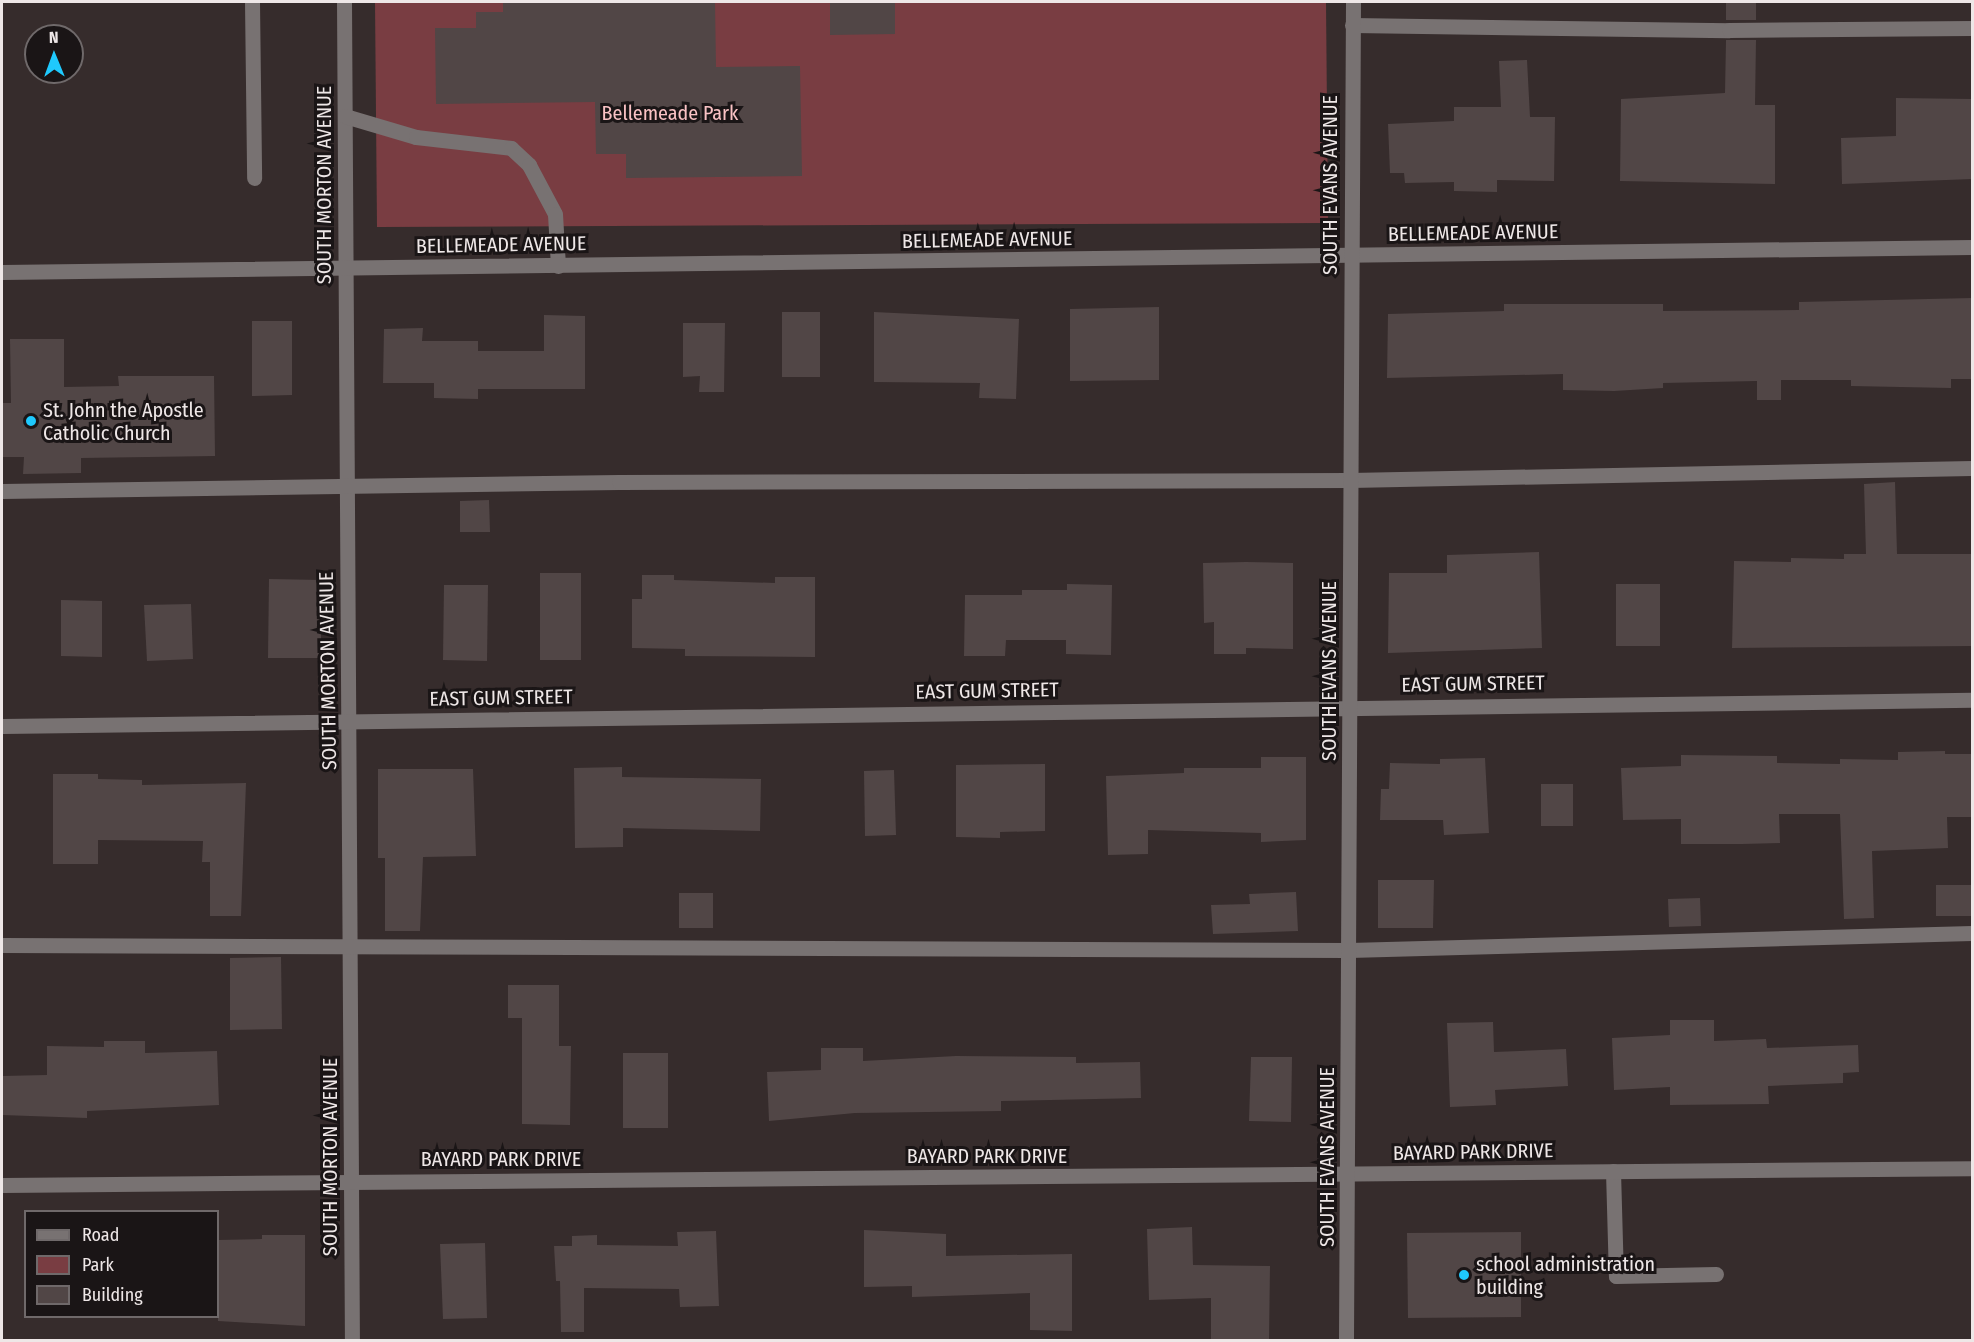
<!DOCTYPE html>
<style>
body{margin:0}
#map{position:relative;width:1974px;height:1342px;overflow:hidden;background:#362c2c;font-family:"Fira Sans Condensed",sans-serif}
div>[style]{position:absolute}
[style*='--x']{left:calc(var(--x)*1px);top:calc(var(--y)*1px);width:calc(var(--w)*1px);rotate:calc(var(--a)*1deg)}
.green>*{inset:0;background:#793d42}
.building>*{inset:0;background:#514646}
.minor>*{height:15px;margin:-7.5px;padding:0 7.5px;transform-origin:7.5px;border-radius:7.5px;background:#787272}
.dots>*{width:16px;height:16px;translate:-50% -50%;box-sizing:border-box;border:3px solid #1a1516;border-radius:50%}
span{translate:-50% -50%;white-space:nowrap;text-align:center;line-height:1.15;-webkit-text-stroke:6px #1a1516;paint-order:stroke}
.park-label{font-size:20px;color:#f9c2c4}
.street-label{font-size:20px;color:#eee7e7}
.poi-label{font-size:20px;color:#eee7e7}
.left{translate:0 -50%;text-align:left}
.frame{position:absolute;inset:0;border:3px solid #eee7e7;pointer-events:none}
.legend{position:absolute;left:24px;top:1210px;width:195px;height:108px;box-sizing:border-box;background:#1a1516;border:2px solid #6f696a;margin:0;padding:8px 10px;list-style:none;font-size:18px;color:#eee7e7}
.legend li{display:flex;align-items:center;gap:12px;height:30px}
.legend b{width:30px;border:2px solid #6f696a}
.north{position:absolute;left:24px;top:24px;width:60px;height:60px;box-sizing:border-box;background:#1a1516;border:2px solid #6f696a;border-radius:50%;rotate:359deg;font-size:16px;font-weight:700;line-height:24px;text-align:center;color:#eee7e7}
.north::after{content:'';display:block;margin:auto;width:21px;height:27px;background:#1fc9fd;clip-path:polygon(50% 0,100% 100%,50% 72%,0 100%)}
</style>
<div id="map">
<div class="green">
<div style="clip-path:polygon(375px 2px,1326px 2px,1328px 223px,377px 227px)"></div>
</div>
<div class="building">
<div style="clip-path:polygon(503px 2px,715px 2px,716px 67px,800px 66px,802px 176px,626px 178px,626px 154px,596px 154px,595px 102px,436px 104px,435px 28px,476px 28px,476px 12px,503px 12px)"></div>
<div style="clip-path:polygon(830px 2px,895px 2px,895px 34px,830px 35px)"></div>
<div style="clip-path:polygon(1726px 2px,1756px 2px,1756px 20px,1726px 20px)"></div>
<div style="clip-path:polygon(1726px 40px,1756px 40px,1755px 105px,1775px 105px,1775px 184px,1620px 181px,1621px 99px,1725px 93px)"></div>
<div style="clip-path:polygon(1527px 60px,1530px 117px,1555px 117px,1554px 181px,1497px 180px,1497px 192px,1454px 191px,1454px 182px,1405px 183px,1404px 173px,1390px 173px,1388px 124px,1454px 121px,1454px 107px,1501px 107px,1499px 61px)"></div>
<div style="clip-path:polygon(1896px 98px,1972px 99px,1972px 179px,1842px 184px,1841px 138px,1896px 136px)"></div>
<div style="clip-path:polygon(1972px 298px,1972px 379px,1951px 379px,1951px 388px,1851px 386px,1851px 380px,1781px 380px,1781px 400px,1757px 400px,1757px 381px,1663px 383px,1663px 388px,1614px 391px,1563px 390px,1563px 374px,1387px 378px,1388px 314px,1504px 311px,1504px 304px,1663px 304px,1663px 311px,1799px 310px,1799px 302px)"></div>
<div style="clip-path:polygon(1159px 307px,1159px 380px,1070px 381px,1070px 309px)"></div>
<div style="clip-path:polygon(782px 312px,820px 312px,820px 377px,782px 377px)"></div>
<div style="clip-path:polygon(874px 312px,1019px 319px,1016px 399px,979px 398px,980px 383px,874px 382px)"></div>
<div style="clip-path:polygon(544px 315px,585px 316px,585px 389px,478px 389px,478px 399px,434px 398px,434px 383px,383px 383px,384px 329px,423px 328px,422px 341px,478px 341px,478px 351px,544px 351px)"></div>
<div style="clip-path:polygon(252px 321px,292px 321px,292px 395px,252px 396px)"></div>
<div style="clip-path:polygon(683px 323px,725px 323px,724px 392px,699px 392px,700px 376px,683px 377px)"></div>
<div style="clip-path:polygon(10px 339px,64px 339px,64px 387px,119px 386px,118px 376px,214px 376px,215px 456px,81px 458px,81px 473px,23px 474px,24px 457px,2px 457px,2px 403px,11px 403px)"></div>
<div style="clip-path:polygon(1895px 482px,1897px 554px,1972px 554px,1972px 646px,1732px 648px,1734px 561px,1791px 562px,1791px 558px,1844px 559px,1844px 554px,1866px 554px,1864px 484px)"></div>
<div style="clip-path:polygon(489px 500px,490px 532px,460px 532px,460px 501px)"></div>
<div style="clip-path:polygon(1539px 552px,1542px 648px,1388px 653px,1389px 573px,1447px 573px,1447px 555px)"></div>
<div style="clip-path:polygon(1246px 562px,1293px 563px,1293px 649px,1246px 648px,1246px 654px,1214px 654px,1214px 622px,1204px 623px,1203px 563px)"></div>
<div style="clip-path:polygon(540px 573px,581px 573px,581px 660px,540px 660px)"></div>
<div style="clip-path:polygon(642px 575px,674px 575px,674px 580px,775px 583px,775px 577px,815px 577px,815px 657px,685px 656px,685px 649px,632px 648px,632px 599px,642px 599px)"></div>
<div style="clip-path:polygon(269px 579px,321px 580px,321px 658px,268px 658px)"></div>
<div style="clip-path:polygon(1067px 584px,1112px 585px,1111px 655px,1066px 654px,1066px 640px,1006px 640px,1005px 656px,964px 656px,965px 595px,1022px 595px,1022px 590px,1067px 590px)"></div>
<div style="clip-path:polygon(1616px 584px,1660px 584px,1660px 646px,1616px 646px)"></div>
<div style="clip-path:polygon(444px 585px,488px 585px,487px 661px,443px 660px)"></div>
<div style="clip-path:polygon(61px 600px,102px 601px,102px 657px,61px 656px)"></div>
<div style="clip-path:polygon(191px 604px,193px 659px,147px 661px,144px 605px)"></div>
<div style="clip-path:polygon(1945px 751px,1945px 754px,1972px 754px,1972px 817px,1947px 817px,1948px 848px,1872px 851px,1874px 918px,1844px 919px,1840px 814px,1779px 814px,1780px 843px,1742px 844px,1681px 844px,1681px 819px,1623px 820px,1621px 768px,1681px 766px,1681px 755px,1777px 756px,1777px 763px,1840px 764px,1840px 759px,1898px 760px,1898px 752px)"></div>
<div style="clip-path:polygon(1261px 757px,1306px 757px,1306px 840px,1261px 842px,1261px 833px,1148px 830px,1148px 854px,1108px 855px,1106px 776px,1184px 773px,1184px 768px,1261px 768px)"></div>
<div style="clip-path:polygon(1485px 758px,1489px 833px,1444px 835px,1443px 820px,1380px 820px,1381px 789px,1389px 789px,1390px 763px,1440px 764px,1440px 759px)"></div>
<div style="clip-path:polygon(1045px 764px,1045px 831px,1000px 832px,1000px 838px,956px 837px,956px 765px)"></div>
<div style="clip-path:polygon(622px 767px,622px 777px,761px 779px,760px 831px,623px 828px,623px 847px,575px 848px,574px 768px)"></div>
<div style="clip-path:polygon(378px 769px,473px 769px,476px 856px,423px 857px,420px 931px,385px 931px,385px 858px,378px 858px)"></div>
<div style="clip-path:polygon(894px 770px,896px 835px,865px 836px,864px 771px)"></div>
<div style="clip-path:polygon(53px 774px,98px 774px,98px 779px,142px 780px,142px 785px,246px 783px,241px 916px,210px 916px,210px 862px,202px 862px,203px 841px,98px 840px,98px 864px,53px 864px)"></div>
<div style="clip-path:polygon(1541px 784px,1573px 784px,1573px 826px,1541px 826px)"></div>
<div style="clip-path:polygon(1378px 880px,1434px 880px,1433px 928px,1378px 928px)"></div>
<div style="clip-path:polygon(1936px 885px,1972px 885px,1972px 916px,1936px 916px)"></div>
<div style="clip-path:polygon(1296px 892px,1298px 931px,1213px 934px,1211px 905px,1250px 904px,1249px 894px)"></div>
<div style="clip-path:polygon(679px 893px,713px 893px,713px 928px,679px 928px)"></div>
<div style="clip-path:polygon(1700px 898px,1701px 926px,1669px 927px,1668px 899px)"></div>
<div style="clip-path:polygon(281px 957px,282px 1029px,230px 1030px,230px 958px)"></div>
<div style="clip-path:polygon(508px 985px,559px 985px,559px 1046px,571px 1046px,570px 1125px,522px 1124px,522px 1018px,508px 1018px)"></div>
<div style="clip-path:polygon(1670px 1020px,1714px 1020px,1714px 1041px,1766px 1039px,1767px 1048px,1858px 1045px,1859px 1072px,1843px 1073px,1843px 1083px,1768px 1086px,1769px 1104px,1670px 1105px,1670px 1087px,1614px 1090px,1612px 1038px,1670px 1035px)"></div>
<div style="clip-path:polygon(1493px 1022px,1494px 1052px,1566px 1049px,1568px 1086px,1495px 1090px,1496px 1105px,1450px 1107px,1447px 1023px)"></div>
<div style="clip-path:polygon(104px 1041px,145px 1041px,145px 1053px,217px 1051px,219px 1105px,87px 1111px,87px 1118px,2px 1115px,2px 1076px,47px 1075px,47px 1046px,104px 1047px)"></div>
<div style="clip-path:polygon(821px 1048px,863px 1048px,863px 1061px,956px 1056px,1076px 1057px,1076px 1063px,1140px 1062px,1141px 1098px,1001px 1101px,1001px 1111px,855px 1113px,769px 1121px,767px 1072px,821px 1070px)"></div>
<div style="clip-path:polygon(623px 1053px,668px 1053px,668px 1128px,623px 1128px)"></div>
<div style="clip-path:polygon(1251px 1057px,1292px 1057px,1291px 1122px,1249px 1121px)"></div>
<div style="clip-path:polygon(1192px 1227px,1193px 1265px,1270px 1266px,1269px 1340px,1211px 1340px,1211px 1298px,1149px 1300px,1147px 1229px)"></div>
<div style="clip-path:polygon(864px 1230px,946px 1234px,946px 1256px,1072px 1254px,1072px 1331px,1030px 1330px,1030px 1293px,912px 1297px,912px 1286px,864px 1287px)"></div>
<div style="clip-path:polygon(716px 1231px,719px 1306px,680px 1307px,679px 1289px,584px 1288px,584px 1332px,561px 1332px,560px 1281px,556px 1281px,554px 1246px,572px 1246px,572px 1236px,597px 1235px,597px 1245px,678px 1246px,677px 1232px)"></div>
<div style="clip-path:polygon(1521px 1232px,1521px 1317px,1408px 1318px,1407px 1233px)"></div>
<div style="clip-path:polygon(262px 1235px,305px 1235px,305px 1326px,218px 1321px,218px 1240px,262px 1239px)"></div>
<div style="clip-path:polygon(485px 1243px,487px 1318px,443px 1319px,440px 1244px)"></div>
</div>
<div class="minor">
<div style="--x:252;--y:2;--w:176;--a:89.3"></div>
<div style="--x:344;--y:2;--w:1338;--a:89.66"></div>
<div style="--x:1352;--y:25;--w:377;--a:0.8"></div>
<div style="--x:1729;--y:30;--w:243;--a:-0.5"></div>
<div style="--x:345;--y:116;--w:74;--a:16.5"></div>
<div style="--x:416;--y:137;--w:96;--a:6.6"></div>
<div style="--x:511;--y:148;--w:25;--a:43"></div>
<div style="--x:529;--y:165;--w:55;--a:62"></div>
<div style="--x:555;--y:214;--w:52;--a:86.7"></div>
<div style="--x:2;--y:272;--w:1970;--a:-0.73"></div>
<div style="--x:2;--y:491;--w:617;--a:-0.84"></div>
<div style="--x:619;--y:482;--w:731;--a:-0.16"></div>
<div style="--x:1350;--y:480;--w:622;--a:-1.11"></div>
<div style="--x:2;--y:726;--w:1970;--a:-0.76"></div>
<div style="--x:2;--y:945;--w:1347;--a:0.21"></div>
<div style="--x:1349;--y:950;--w:623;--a:-1.56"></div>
<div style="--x:1613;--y:1171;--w:105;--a:88.4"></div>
<div style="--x:1616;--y:1276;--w:100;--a:-1.1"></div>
<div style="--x:2;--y:1185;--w:1970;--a:-0.49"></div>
<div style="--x:1346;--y:1340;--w:1338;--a:-89.7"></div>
</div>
<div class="dots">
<div style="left:31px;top:421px;background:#1fc9fd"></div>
<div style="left:1464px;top:1275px;background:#1fc9fd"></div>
</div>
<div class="park-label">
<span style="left:670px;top:113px">Bellemeade Park</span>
</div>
<div class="street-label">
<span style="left:324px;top:185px;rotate:-90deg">SOUTH MORTON AVENUE</span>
<span style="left:1330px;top:185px;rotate:-90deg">SOUTH EVANS AVENUE</span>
<span style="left:1473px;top:233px;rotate:-1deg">BELLEMEADE AVENUE</span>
<span style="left:987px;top:240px;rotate:-1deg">BELLEMEADE AVENUE</span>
<span style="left:501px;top:245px;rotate:-1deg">BELLEMEADE AVENUE</span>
<span style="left:328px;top:671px;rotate:-91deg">SOUTH MORTON AVENUE</span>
<span style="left:1329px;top:671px;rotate:-90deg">SOUTH EVANS AVENUE</span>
<span style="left:1473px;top:684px;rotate:-1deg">EAST GUM STREET</span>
<span style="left:987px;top:691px;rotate:-1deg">EAST GUM STREET</span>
<span style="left:501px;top:698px;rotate:-1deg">EAST GUM STREET</span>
<span style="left:1473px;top:1152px;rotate:-1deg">BAYARD PARK DRIVE</span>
<span style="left:987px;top:1156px">BAYARD PARK DRIVE</span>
<span style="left:330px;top:1157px;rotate:-90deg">SOUTH MORTON AVENUE</span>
<span style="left:1327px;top:1157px;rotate:-90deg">SOUTH EVANS AVENUE</span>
<span style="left:501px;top:1159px">BAYARD PARK DRIVE</span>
</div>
<div class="poi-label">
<span class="left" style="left:43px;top:422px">St. John the Apostle<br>Catholic Church</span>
<span class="left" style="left:1476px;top:1276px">school administration<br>building</span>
</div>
<div class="frame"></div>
<ul class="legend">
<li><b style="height:8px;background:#787272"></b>Road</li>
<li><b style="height:16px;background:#793d42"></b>Park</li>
<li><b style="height:16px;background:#514646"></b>Building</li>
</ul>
<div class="north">N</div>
</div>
